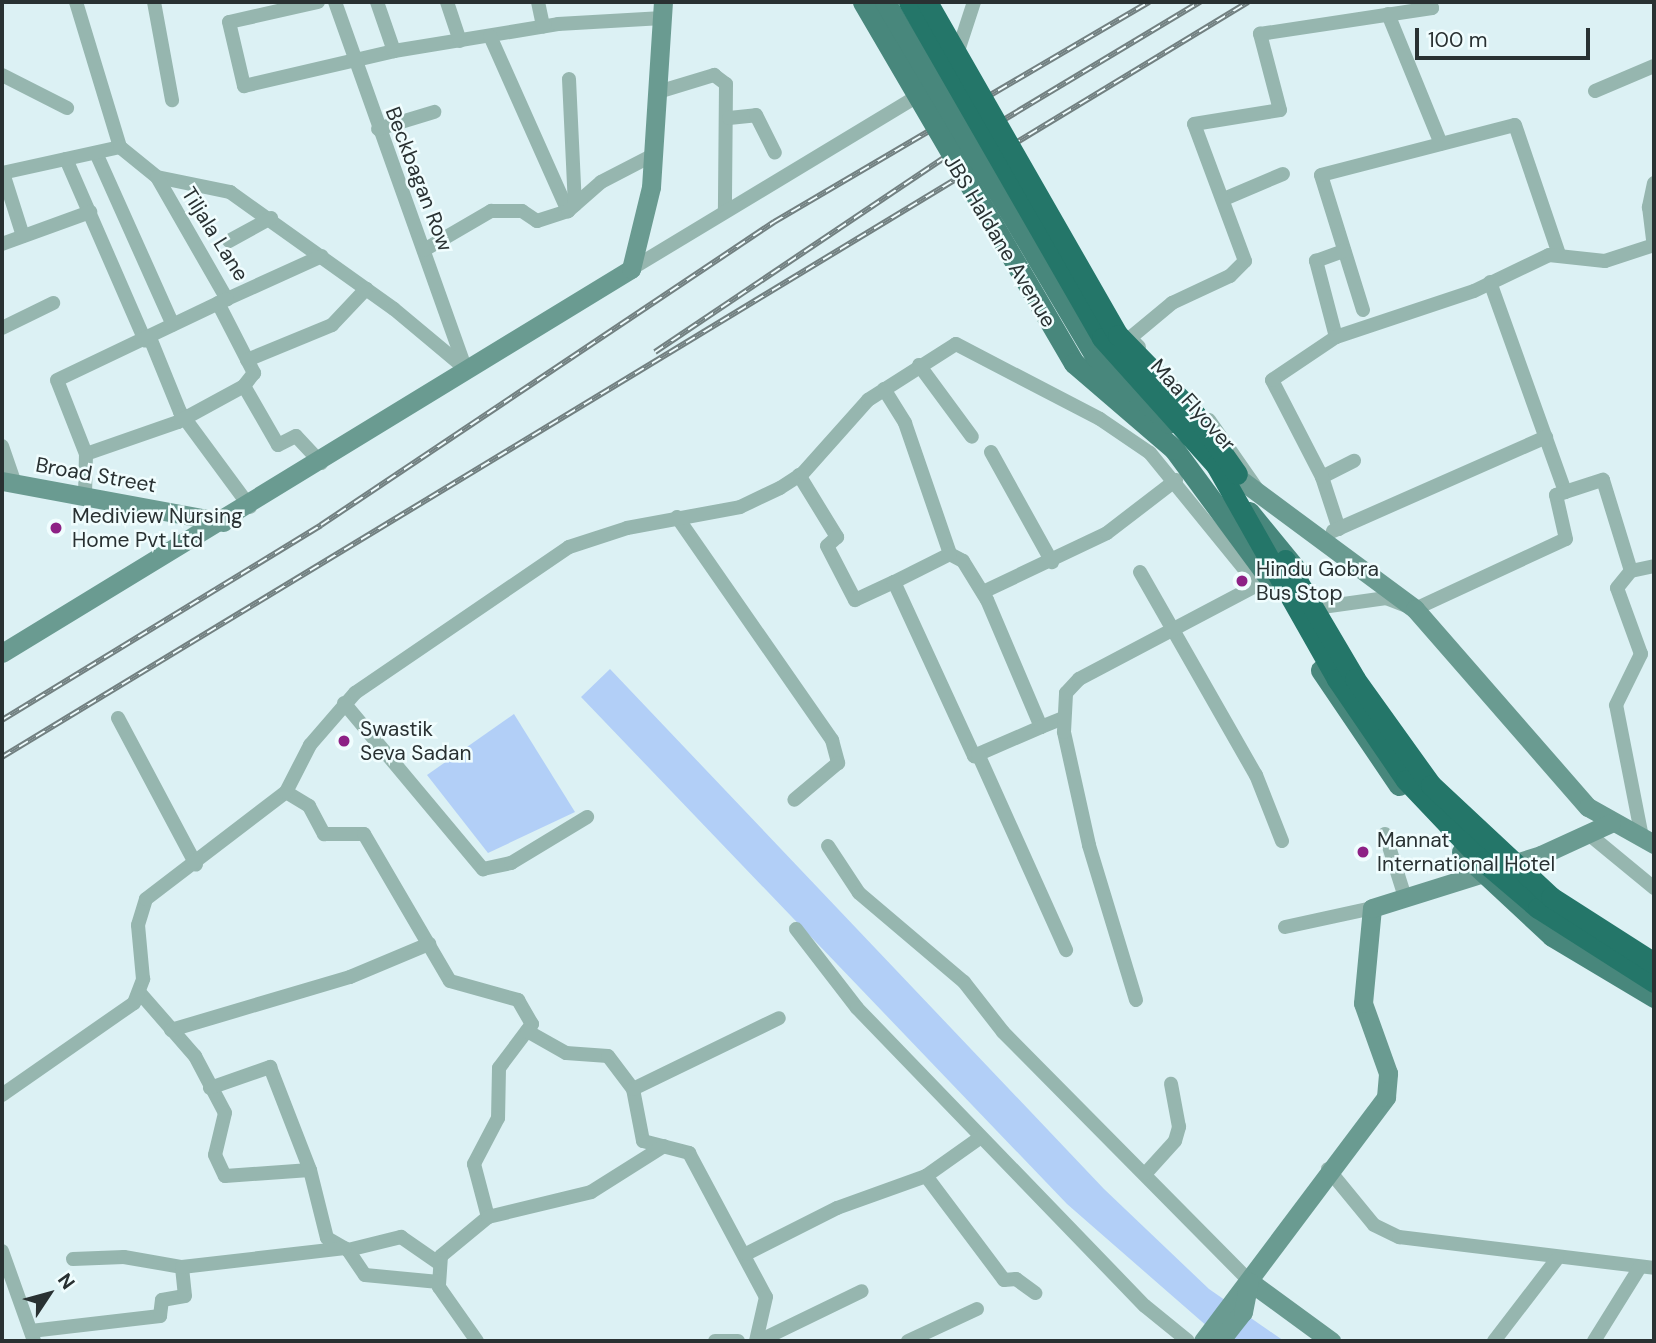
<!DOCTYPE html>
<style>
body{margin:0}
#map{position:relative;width:1656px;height:1343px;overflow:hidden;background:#dcf1f4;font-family:"DM Sans",sans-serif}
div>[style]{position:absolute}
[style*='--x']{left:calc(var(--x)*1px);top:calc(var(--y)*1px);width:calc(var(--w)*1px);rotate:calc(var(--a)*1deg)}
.water>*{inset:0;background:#b2cff7}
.street>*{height:14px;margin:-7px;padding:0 7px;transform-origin:7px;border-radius:7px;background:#96b6af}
.secondary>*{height:19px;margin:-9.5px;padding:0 9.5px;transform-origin:9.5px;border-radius:9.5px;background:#6a9b91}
.primary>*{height:21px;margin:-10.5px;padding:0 10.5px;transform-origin:10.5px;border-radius:10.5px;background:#48877c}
.rail>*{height:6px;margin-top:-3px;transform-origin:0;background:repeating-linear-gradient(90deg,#f0fdfe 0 10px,#728081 0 20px);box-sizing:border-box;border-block:2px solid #728081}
.primary-bridge>*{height:21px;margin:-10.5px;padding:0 10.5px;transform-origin:10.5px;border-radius:10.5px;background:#48877c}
.highway-bridge>*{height:21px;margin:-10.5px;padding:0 10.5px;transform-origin:10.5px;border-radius:10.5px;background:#247669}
.dots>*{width:19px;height:19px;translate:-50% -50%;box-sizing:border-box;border:4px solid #f0fdfe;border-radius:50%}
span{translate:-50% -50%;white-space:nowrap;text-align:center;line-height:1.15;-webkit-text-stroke:5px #f0fdfe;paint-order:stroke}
.street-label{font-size:21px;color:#293132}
.poi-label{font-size:21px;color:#293132}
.left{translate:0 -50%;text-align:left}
.frame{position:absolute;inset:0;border:4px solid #293132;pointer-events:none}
.north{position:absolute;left:14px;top:1259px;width:70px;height:70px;-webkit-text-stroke:5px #f0fdfe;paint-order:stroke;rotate:54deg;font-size:19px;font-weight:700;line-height:28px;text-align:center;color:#293132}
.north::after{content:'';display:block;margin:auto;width:24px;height:32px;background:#293132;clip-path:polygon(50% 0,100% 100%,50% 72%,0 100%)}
.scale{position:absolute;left:1415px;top:28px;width:175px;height:32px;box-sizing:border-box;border:4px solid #293132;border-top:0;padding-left:9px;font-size:21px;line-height:24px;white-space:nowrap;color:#293132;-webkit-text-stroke:5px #f0fdfe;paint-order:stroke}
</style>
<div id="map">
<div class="water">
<div style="clip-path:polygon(610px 669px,1104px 1189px,1209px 1289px,1284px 1341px,1224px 1341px,1067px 1204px,581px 697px)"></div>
<div style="clip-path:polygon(514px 714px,575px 812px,488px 853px,427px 775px)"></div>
</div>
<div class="street">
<div style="--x:76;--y:2;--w:152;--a:73.1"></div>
<div style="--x:154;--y:2;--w:100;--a:79.6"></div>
<div style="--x:318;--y:2;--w:91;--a:167.3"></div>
<div style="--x:229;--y:22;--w:66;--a:76.8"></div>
<div style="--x:244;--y:86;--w:154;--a:-13.1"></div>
<div style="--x:394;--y:51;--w:166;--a:-9.3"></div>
<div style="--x:558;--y:24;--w:105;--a:-3.3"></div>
<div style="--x:335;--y:2;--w:390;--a:70.4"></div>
<div style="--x:377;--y:2;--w:52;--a:70.9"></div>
<div style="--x:447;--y:2;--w:41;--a:71.6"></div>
<div style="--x:538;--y:2;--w:25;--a:78"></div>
<div style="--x:1388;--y:14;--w:140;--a:67.8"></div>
<div style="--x:490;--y:36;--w:192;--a:66"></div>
<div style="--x:955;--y:60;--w:61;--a:-71.9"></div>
<div style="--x:2;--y:75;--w:73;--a:26.9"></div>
<div style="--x:569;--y:79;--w:126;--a:87.3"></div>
<div style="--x:1595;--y:91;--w:64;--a:-23"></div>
<div style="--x:658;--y:92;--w:59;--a:-16.9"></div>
<div style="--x:714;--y:75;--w:15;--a:37"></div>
<div style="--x:726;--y:84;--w:126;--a:90.5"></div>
<div style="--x:729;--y:118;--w:27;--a:-6"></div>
<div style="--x:756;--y:115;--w:42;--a:63.4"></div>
<div style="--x:378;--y:129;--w:59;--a:-16.9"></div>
<div style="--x:96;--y:153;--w:188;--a:65.9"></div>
<div style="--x:66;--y:159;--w:198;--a:66.5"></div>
<div style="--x:2;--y:173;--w:121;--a:-12.4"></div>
<div style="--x:120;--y:147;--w:48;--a:39"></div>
<div style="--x:157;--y:177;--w:75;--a:11.6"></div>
<div style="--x:230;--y:192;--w:201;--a:35.5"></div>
<div style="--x:394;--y:309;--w:95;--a:39.9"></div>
<div style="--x:3;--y:173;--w:66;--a:72.4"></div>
<div style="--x:157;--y:177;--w:141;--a:60.2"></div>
<div style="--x:227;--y:299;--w:104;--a:-24.4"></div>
<div style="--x:1654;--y:183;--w:25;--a:102"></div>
<div style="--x:1649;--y:207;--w:39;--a:83"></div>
<div style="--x:1224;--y:199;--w:64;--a:-23"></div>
<div style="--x:229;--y:241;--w:48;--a:-28.7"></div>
<div style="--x:2;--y:244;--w:94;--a:-20"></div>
<div style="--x:424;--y:250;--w:78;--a:-30.2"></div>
<div style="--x:491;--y:211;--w:31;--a:0"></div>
<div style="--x:522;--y:211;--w:18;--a:34"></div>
<div style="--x:537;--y:221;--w:33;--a:-18"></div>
<div style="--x:568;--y:211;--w:44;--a:-41.3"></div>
<div style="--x:601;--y:182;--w:59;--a:-27.4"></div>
<div style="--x:631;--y:269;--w:342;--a:-31.1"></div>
<div style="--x:1490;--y:282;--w:223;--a:70.3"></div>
<div style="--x:1565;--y:492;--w:40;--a:-18"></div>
<div style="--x:1603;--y:480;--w:95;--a:72.9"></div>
<div style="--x:218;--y:303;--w:79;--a:62.8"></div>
<div style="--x:254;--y:373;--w:16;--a:128"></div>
<div style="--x:1363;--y:310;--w:141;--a:-107.3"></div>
<div style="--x:1321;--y:175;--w:200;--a:-14.5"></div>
<div style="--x:1515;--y:125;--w:136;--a:71.2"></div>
<div style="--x:2;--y:328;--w:57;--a:-26.1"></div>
<div style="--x:1336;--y:337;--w:79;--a:-104.7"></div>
<div style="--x:1316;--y:261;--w:30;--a:-20"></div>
<div style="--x:150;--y:338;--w:80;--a:67.9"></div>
<div style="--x:180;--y:412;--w:118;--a:53.6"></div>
<div style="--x:1139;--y:347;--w:13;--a:-135"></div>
<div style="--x:1130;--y:338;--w:55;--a:-39.8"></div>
<div style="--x:1172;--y:303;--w:64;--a:-25"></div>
<div style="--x:1230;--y:276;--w:21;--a:-45"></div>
<div style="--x:1245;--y:261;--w:146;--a:-110.4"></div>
<div style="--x:1194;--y:124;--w:87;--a:-9.2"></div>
<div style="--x:1280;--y:110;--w:79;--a:-104.7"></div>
<div style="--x:1260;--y:34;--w:174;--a:-8.6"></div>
<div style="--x:1432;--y:8;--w:6;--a:-108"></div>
<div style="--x:247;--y:360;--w:92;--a:-22.4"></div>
<div style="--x:332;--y:325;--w:50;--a:-46.6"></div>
<div style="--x:919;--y:365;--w:89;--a:53.6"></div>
<div style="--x:884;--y:389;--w:40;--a:58"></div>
<div style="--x:905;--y:423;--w:139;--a:71"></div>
<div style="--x:1209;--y:420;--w:88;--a:55.2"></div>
<div style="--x:2;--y:446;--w:39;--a:71"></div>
<div style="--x:991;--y:452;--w:126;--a:61"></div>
<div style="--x:86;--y:454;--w:97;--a:-19.2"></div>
<div style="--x:178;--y:422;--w:75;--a:-28.6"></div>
<div style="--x:244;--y:386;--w:68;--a:60"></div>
<div style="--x:278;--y:445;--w:20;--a:-27"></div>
<div style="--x:296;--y:436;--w:37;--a:47"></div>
<div style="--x:799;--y:475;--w:73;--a:58.5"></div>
<div style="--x:837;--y:537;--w:13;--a:138"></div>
<div style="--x:827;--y:546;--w:61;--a:62.6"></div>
<div style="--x:855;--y:600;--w:43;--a:-24.8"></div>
<div style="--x:1322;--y:477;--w:36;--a:-27"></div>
<div style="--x:85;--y:495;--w:41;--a:-88.6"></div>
<div style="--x:86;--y:454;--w:79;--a:-111.4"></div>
<div style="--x:57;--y:380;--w:188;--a:-25.5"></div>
<div style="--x:677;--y:517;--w:272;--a:55.2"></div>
<div style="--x:832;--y:740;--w:24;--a:75"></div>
<div style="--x:838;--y:763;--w:57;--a:139.9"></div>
<div style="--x:1339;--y:529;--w:55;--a:-108.1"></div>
<div style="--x:1322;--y:477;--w:109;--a:-117.3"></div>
<div style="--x:1272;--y:380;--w:77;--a:-33.9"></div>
<div style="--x:1336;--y:337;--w:145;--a:-18.4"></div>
<div style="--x:1474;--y:291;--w:83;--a:-25.6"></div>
<div style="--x:1549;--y:255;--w:56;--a:6.1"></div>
<div style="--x:1605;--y:261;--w:52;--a:-18.1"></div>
<div style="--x:1333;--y:531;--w:233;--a:-23.8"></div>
<div style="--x:1140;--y:572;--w:234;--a:60.3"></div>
<div style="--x:1256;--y:775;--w:71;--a:68.5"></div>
<div style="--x:983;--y:592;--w:137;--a:-25.4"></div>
<div style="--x:1107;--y:533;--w:87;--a:-37.5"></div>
<div style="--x:1308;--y:609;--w:79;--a:-8"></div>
<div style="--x:1386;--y:598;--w:31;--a:21"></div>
<div style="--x:1415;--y:609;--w:166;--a:-24.9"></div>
<div style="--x:1566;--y:539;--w:45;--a:-102.8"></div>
<div style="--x:1556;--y:495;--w:9;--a:-18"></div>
<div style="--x:344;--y:703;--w:217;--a:50.1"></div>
<div style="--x:483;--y:869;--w:29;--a:-12"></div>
<div style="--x:511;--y:863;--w:89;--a:-31.2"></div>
<div style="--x:118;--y:718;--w:166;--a:62"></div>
<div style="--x:1041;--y:727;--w:138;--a:-113"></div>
<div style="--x:987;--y:600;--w:46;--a:-121.6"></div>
<div style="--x:963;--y:561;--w:15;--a:-152"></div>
<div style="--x:950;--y:554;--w:63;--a:153.4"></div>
<div style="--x:894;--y:582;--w:192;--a:65.3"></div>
<div style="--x:974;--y:756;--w:73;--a:-23.4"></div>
<div style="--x:1041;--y:727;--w:24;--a:-22"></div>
<div style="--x:978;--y:754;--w:215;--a:65.8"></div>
<div style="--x:286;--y:792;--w:27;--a:31"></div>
<div style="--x:309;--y:806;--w:32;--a:62"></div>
<div style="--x:324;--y:834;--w:40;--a:0"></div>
<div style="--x:364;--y:834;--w:170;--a:59.7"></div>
<div style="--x:450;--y:981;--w:71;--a:15.6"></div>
<div style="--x:518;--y:1000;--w:28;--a:60"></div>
<div style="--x:532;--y:1024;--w:55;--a:126.9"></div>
<div style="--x:499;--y:1068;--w:50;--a:91.1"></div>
<div style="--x:498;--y:1118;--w:52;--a:117.6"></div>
<div style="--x:474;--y:1164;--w:55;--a:75.2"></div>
<div style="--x:488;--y:1217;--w:61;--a:140.3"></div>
<div style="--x:441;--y:1256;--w:31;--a:94"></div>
<div style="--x:439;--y:1287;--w:66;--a:54.9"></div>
<div style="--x:1641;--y:832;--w:129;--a:-101.1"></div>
<div style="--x:1616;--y:705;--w:57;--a:-63.9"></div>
<div style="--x:1641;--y:654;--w:70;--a:-110"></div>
<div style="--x:1617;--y:588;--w:22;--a:-51"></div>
<div style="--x:1631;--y:571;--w:24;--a:-12"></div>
<div style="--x:1385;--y:834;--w:63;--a:72.4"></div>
<div style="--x:1591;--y:836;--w:82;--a:39.5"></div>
<div style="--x:828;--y:846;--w:56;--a:56.6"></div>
<div style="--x:859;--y:893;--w:138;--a:40.3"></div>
<div style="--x:964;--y:982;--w:63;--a:52"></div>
<div style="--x:1003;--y:1032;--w:350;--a:45.3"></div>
<div style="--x:1285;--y:927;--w:89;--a:-12.3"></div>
<div style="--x:796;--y:929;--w:100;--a:52.3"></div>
<div style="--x:857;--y:1008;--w:414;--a:46"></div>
<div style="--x:1145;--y:1306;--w:55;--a:39.1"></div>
<div style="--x:140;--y:993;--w:84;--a:48.9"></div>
<div style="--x:195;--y:1056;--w:64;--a:62.2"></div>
<div style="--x:225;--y:1113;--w:43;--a:103.4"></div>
<div style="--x:215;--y:1155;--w:23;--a:65"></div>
<div style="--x:225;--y:1176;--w:85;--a:-4"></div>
<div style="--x:310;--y:1170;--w:70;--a:76"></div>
<div style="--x:327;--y:1238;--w:24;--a:30"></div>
<div style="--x:348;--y:1250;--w:55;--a:-13.8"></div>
<div style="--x:401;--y:1237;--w:47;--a:34.7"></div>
<div style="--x:1136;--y:1000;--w:162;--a:-106.9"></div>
<div style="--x:1089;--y:845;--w:116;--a:-102.5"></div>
<div style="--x:1064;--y:732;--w:39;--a:-87"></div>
<div style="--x:1066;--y:693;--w:19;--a:-47"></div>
<div style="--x:1079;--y:679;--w:210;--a:-27.8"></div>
<div style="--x:171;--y:1030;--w:187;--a:-16.5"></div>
<div style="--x:350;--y:977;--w:86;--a:-22.7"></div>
<div style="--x:527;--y:1031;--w:45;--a:29.4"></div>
<div style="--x:566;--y:1053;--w:42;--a:4.1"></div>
<div style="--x:608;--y:1056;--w:41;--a:52.9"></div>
<div style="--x:633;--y:1089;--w:53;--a:79.1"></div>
<div style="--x:643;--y:1141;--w:48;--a:14.6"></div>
<div style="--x:689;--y:1153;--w:163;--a:61.9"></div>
<div style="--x:766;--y:1297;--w:45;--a:102.8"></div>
<div style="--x:210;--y:1088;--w:64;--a:-19.3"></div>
<div style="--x:270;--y:1067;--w:110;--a:68.8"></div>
<div style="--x:633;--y:1089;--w:162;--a:-25.9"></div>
<div style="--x:2;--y:1095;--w:161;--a:-34.9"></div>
<div style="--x:134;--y:1003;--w:26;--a:-69"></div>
<div style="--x:143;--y:979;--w:54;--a:-95.3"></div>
<div style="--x:138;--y:925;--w:27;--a:-73"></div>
<div style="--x:146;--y:899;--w:176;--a:-37.4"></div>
<div style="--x:286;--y:792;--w:53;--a:-62.9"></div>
<div style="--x:310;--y:745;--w:69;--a:-49.1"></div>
<div style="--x:355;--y:693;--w:259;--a:-34.3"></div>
<div style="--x:569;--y:547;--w:61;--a:-18.1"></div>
<div style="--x:627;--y:528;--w:115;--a:-10.5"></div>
<div style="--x:740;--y:507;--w:44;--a:-25.4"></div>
<div style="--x:780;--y:488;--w:27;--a:-33"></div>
<div style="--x:803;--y:473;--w:98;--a:-48.3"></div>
<div style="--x:868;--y:400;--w:104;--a:-32.5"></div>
<div style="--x:956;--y:344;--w:162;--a:27.5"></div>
<div style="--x:1100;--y:419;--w:60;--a:34.2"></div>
<div style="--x:1150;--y:453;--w:171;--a:50.9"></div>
<div style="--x:1328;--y:1169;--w:72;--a:50.6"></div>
<div style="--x:1374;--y:1225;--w:28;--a:26"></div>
<div style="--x:1399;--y:1237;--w:257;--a:6.9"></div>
<div style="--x:1146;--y:1173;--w:43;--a:-47.8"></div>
<div style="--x:1175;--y:1141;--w:15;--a:-74"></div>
<div style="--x:1179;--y:1127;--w:44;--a:-100.5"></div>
<div style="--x:926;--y:1176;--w:130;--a:53.1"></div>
<div style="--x:1004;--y:1280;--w:12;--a:-5"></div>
<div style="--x:1016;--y:1279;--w:24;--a:36"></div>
<div style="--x:488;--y:1217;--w:106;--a:-13.6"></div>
<div style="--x:591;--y:1192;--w:86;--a:-32.2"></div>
<div style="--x:348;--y:1250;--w:30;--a:56"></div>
<div style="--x:365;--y:1275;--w:74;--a:5.4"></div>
<div style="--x:2;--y:1251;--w:96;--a:70.4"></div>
<div style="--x:746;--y:1254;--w:102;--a:-26.8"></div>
<div style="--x:837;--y:1208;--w:95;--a:-19.8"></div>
<div style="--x:926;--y:1176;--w:67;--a:-35.3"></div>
<div style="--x:73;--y:1259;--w:51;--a:-2.2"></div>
<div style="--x:124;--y:1257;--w:59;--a:9.8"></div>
<div style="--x:31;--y:1331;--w:130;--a:-6.6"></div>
<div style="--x:160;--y:1316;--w:16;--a:-83"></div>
<div style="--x:162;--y:1300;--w:23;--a:-10"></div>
<div style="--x:185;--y:1296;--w:29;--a:-96"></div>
<div style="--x:182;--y:1267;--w:164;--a:-6.6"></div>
<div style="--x:715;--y:1341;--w:23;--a:0"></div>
<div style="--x:759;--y:1341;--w:114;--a:-25.9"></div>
<div style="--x:908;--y:1341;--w:76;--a:-24.9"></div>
<div style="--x:1494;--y:1341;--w:103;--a:-52.5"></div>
<div style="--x:1594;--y:1341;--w:87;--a:-58.1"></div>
</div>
<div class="secondary">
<div style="--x:1222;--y:466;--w:240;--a:36.5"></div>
<div style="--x:1415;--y:609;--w:263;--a:48.9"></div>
<div style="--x:1588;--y:807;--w:76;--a:29.3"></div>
<div style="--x:2;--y:481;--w:225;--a:10.5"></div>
<div style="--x:2;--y:653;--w:737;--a:-31.4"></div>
<div style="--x:631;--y:269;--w:84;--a:-76.3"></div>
<div style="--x:651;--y:187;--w:185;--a:-86.3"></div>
<div style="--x:1249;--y:1281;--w:102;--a:36.2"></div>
<div style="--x:1203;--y:1341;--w:305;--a:-53.1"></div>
<div style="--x:1386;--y:1097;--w:24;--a:-85"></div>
<div style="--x:1388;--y:1073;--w:74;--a:-109.7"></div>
<div style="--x:1363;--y:1003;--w:95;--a:-84.6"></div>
<div style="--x:1372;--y:908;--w:177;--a:-17.4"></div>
<div style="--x:1541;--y:855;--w:77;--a:-24.6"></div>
<div style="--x:1220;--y:1341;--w:37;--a:-52"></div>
<div style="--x:1243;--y:1312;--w:31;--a:-79"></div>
</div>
<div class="primary">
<div style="--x:1174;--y:449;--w:160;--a:53.6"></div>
<div style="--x:1249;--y:512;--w:79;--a:50.7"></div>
<div style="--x:1321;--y:670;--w:139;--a:55.9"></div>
<div style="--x:1462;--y:852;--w:123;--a:43"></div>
<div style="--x:1552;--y:936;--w:119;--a:30.9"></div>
</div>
<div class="rail">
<div style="--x:655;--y:352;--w:391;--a:-33.9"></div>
<div style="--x:980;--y:134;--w:257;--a:-31"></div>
<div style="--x:2;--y:720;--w:374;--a:-31.4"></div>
<div style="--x:321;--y:525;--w:545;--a:-33.78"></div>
<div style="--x:774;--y:222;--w:435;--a:-30.4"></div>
<div style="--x:2;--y:757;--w:1457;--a:-31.21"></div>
</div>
<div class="primary-bridge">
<div style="--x:863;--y:2;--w:418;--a:59.7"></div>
<div style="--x:1074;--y:363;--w:132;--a:40.7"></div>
<div style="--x:885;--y:2;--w:413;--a:59.3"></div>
<div style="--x:1096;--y:357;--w:98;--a:42.1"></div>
</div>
<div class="highway-bridge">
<div style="--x:909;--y:2;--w:387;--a:60.1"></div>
<div style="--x:1102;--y:338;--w:171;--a:48.1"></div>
<div style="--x:1216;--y:465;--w:246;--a:60.5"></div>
<div style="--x:1337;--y:679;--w:122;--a:55.7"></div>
<div style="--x:1406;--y:780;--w:112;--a:46.5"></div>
<div style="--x:1483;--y:861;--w:72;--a:40.5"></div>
<div style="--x:1538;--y:908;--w:138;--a:32.5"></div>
<div style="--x:927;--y:2;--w:384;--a:60.2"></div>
<div style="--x:1118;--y:335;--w:110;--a:45.7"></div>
<div style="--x:1195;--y:414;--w:73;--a:55"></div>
<div style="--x:1285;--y:560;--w:138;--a:59.5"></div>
<div style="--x:1355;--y:679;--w:130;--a:54.4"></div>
<div style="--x:1431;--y:785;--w:164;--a:43"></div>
<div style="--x:1551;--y:897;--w:122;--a:32.7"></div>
</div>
<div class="dots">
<div style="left:56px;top:528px;background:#8d2185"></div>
<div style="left:1242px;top:581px;background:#8d2185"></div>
<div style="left:344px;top:741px;background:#8d2185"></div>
<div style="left:1363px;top:852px;background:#8d2185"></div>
</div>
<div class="street-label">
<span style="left:419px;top:179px;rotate:69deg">Beckbagan Row</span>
<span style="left:215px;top:234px;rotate:58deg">Tiljala Lane</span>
<span style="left:1000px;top:241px;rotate:59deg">JBS Haldane Avenue</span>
<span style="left:1193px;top:405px;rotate:48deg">Maa Flyover</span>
<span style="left:96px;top:475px;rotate:10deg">Broad Street</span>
</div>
<div class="poi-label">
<span class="left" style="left:72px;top:528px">Mediview Nursing<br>Home Pvt Ltd</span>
<span class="left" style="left:1256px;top:581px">Hindu Gobra<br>Bus Stop</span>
<span class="left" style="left:360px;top:741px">Swastik<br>Seva Sadan</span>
<span class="left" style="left:1377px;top:852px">Mannat<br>International Hotel</span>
</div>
<div class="frame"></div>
<div class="north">N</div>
<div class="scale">100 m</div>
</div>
